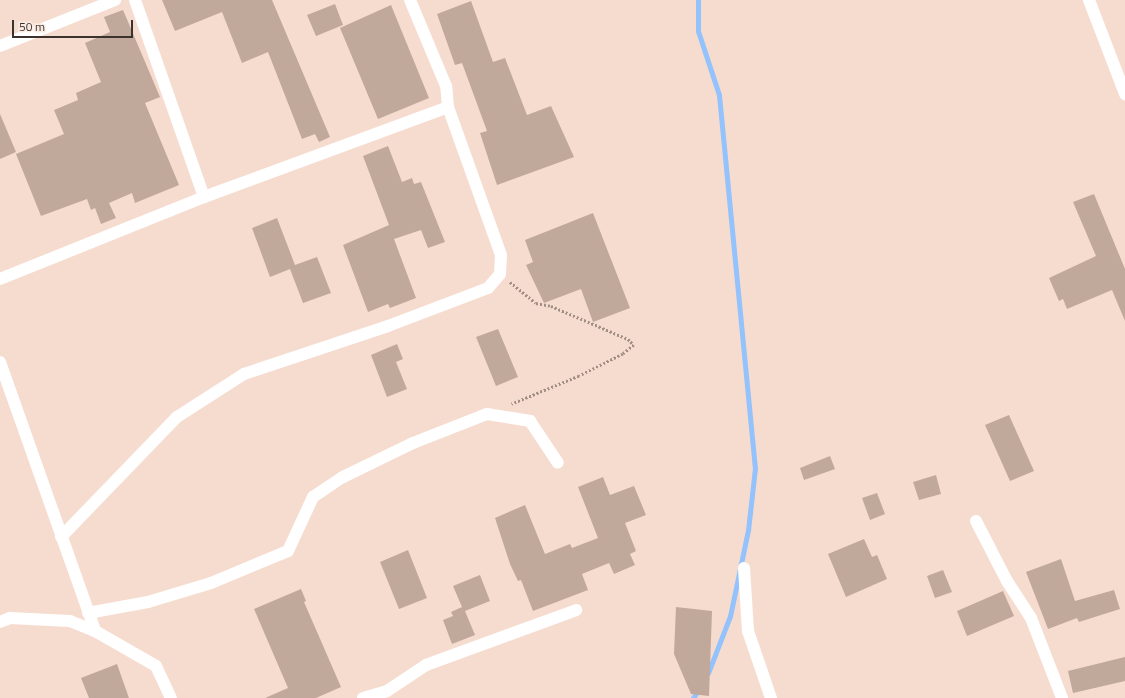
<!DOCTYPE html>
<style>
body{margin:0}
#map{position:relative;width:1125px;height:698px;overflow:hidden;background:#f6dccf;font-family:"Titillium Web",sans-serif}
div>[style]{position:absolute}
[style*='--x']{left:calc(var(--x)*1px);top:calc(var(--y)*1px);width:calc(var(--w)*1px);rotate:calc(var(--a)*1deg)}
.stream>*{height:5px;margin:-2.5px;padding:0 2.5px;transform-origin:2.5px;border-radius:2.5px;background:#93c2fc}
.building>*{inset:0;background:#c0a89b}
.path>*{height:2.5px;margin-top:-1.25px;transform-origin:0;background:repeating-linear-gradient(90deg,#a18f85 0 2px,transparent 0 4px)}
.minor>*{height:12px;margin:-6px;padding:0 6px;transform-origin:6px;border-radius:6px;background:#fff}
span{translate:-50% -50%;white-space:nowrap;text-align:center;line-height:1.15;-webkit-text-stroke:3.5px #fbece3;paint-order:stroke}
.scale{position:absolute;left:12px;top:20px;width:121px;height:18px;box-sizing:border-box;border:2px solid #3c322d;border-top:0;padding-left:5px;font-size:12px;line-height:14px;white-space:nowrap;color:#3c322d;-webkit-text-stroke:3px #fbece3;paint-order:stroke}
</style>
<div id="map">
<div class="stream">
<div style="--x:698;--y:0;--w:31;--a:90"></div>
<div style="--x:698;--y:31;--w:67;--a:71.8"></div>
<div style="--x:719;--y:95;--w:375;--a:84.5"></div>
<div style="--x:755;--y:468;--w:62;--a:96.4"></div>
<div style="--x:748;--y:530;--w:88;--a:101.8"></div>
<div style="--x:730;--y:616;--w:61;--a:111.1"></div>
<div style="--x:693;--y:698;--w:11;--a:-56"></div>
</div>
<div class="building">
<div style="clip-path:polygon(162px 0,272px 0,330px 137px,319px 142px,315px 134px,302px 139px,268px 52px,242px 63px,222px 12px,175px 31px)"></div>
<div style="clip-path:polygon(471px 1px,493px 62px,505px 58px,527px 115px,551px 106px,574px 157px,497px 185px,480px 133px,487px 131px,462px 63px,455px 65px,437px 14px)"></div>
<div style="clip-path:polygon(335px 4px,343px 25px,316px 36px,307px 15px)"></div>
<div style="clip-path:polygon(391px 5px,429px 98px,378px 119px,340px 28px)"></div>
<div style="clip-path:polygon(123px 10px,160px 97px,145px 103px,179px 185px,135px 203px,132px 193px,109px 203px,116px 218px,101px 224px,95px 208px,91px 210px,87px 199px,41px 216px,16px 154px,64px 134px,54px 110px,78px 100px,76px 93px,101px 82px,85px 43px,110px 32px,104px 17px)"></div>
<div style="clip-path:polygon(0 114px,16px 152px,0 159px)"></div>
<div style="clip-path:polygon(388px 146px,402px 182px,412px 178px,414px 184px,421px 182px,445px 242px,428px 248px,421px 230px,394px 239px,416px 298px,390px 308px,388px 304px,368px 312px,343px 245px,389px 225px,363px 156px)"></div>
<div style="clip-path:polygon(1094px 194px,1125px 269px,1125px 321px,1112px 290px,1067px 309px,1063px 299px,1059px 301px,1049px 278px,1096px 256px,1073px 202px)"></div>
<div style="clip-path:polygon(593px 213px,630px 308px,593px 322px,581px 289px,544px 303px,526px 265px,533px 262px,525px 240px)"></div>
<div style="clip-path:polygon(277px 218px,295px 265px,317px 257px,331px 293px,303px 303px,290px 269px,270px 277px,252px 228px)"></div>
<div style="clip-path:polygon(498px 329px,518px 377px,496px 386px,476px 337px)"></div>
<div style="clip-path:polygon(397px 344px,403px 359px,396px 362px,407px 389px,387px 397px,371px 355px)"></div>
<div style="clip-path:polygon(1009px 415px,1034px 471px,1010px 481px,985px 425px)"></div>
<div style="clip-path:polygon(830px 456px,835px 469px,804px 480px,800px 468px)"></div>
<div style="clip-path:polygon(936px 475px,941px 494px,919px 500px,913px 482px)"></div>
<div style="clip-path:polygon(603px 477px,610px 495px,634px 486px,646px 515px,625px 523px,636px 551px,630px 554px,635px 565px,614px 574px,609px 563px,582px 574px,588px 590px,533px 611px,521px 580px,518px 581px,510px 564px,495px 518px,525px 505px,545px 554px,570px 544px,572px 548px,598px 538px,578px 487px)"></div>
<div style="clip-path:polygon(877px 493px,885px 514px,870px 520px,862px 498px)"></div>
<div style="clip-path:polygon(864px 539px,872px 557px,877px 555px,887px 579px,846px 597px,828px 554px)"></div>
<div style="clip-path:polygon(408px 550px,427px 598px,399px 609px,380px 562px)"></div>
<div style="clip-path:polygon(1061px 559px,1075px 601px,1114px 590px,1120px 609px,1079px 622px,1077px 618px,1048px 629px,1026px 572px)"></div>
<div style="clip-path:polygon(943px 570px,952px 592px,935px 598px,927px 576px)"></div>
<div style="clip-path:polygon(480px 575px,490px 601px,465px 611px,475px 635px,452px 644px,443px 620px,453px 616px,451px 612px,462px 607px,453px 586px)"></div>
<div style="clip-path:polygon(301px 589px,306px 601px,304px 602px,341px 687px,316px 698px,265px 698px,288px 688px,254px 609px)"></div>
<div style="clip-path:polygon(1003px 591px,1014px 616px,967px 636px,957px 611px)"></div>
<div style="clip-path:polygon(676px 607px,712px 611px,709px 696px,691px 694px,674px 654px)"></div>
<div style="clip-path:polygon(1125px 657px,1125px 681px,1073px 693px,1068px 671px)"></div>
<div style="clip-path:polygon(117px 664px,129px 698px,89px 698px,81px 678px)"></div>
</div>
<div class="path">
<div style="--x:510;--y:282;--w:33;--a:39"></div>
<div style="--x:536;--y:303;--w:15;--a:11"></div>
<div style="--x:551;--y:306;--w:84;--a:23.2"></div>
<div style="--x:628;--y:339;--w:8;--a:45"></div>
<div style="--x:634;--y:345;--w:14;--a:141"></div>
<div style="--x:623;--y:354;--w:49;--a:153.4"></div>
<div style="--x:579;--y:376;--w:73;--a:157.3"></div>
</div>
<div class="minor">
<div style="--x:135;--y:0;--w:209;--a:70.7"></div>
<div style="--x:1089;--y:0;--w:101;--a:69"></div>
<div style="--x:0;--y:46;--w:124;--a:-21.8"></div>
<div style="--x:0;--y:279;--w:220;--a:-21.9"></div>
<div style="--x:204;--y:197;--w:260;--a:-20.2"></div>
<div style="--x:448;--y:107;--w:21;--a:-95"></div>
<div style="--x:446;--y:86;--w:93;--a:-112.7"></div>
<div style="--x:0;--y:362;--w:285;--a:70.5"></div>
<div style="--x:976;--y:521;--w:68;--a:62.7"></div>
<div style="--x:1007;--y:581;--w:44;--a:57"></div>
<div style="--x:1031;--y:618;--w:86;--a:68.8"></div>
<div style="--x:61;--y:537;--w:167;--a:-46"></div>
<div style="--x:177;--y:417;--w:80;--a:-32.7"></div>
<div style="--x:244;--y:374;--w:152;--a:-18.4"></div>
<div style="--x:388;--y:326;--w:107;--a:-20.8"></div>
<div style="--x:488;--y:288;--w:18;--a:-49"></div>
<div style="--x:500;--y:274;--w:19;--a:-87"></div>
<div style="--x:501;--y:255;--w:157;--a:-109.7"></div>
<div style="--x:744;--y:568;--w:63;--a:86.4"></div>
<div style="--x:748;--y:631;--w:71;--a:71.1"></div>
<div style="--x:88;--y:613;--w:61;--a:-10.4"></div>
<div style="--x:148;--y:602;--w:66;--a:-16.8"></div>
<div style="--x:211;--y:583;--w:83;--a:-22.6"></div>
<div style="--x:288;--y:551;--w:60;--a:-65.2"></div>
<div style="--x:313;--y:497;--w:36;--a:-34"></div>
<div style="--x:343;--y:477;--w:78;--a:-25.9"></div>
<div style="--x:413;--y:443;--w:79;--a:-21.4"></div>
<div style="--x:487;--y:414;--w:44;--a:9.2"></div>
<div style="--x:530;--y:421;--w:50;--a:56.3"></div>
<div style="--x:0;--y:622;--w:11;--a:-22"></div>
<div style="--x:10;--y:618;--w:60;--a:2.9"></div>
<div style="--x:70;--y:621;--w:27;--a:22"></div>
<div style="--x:95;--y:631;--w:70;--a:29.8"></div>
<div style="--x:156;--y:666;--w:35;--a:65"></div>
<div style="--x:363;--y:698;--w:25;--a:-16"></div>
<div style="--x:387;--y:691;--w:47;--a:-33.7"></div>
<div style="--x:426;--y:665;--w:160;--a:-20.1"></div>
</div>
<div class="scale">50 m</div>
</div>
